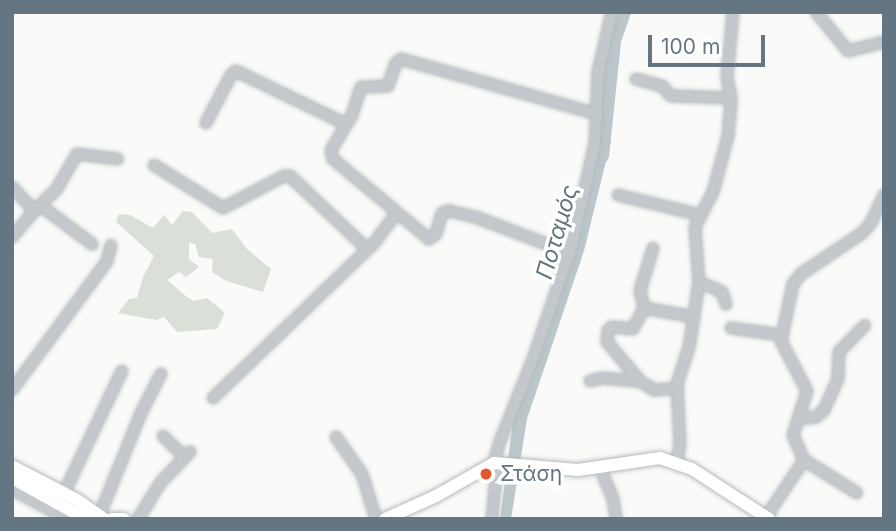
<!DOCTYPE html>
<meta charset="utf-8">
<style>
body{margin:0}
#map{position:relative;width:896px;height:531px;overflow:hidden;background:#fafaf8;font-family:Inter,sans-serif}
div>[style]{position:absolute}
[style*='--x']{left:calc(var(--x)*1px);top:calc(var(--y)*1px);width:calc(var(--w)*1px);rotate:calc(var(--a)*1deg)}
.green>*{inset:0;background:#dadfd7}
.water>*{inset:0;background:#bbc7cb}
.river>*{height:14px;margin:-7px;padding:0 7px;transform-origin:7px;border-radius:7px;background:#bbc7cb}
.roads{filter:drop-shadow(0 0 2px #b5babe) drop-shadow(0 0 2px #b5babe)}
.minor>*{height:10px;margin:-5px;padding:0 5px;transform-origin:5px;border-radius:5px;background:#c3c8cc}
.major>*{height:12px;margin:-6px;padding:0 6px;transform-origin:6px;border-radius:6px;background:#fff}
.dots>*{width:19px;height:19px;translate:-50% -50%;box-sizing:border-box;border:4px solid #fff;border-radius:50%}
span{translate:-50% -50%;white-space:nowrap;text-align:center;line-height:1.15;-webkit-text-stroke:7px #fff;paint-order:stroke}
.poi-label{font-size:21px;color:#657683}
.left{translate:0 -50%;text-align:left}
.water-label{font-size:23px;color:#60757c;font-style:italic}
.frame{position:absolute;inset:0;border:14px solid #657683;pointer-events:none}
.scale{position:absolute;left:648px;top:35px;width:117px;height:32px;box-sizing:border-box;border:4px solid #657683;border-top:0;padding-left:9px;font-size:21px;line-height:24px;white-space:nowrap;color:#657683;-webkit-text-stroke:5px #fff;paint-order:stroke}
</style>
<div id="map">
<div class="green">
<div style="clip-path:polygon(183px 211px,192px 212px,212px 233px,232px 229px,247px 249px,271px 269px,263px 292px,226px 281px,212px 272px,213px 259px,199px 257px,195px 244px,189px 243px,189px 259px,199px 267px,186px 277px,179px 272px,167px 280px,187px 297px,194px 301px,207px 298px,225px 313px,217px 329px,177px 332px,164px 317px,156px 320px,118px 313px,129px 299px,137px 298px,143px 277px,154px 256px,116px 222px,119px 214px,130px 215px,153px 228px,164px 215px,172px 225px)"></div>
</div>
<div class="water">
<div style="clip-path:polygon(606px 137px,611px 141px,584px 251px,527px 419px,511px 519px,500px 519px,513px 422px,600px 144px)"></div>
</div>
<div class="river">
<div style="--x:602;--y:156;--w:116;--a:-84"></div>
<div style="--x:614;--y:41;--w:31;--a:-71"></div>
</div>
<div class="roads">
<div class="minor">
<div style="--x:816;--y:12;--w:50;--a:50.6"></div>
<div style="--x:848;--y:51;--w:37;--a:-14"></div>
<div style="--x:636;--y:79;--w:27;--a:15"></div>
<div style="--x:662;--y:86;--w:13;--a:48"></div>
<div style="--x:671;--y:96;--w:60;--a:1.9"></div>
<div style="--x:206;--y:123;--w:54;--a:-62.5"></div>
<div style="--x:231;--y:75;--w:6;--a:-39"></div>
<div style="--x:236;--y:71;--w:122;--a:25.7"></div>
<div style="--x:154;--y:165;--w:81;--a:31.9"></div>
<div style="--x:223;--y:208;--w:69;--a:-27.7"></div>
<div style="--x:284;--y:176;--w:6;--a:0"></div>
<div style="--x:290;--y:176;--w:106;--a:43.5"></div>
<div style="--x:12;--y:187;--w:33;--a:47"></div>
<div style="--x:34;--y:211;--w:34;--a:130"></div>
<div style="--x:618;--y:195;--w:84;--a:13.7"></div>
<div style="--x:41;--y:206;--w:64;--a:36.7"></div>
<div style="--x:34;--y:211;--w:30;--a:-44"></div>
<div style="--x:56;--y:190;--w:42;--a:-59.7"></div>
<div style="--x:77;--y:154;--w:41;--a:7"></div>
<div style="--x:570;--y:253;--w:102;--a:-159.2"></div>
<div style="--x:475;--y:217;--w:28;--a:-167"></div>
<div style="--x:448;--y:211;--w:6;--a:162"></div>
<div style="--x:442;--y:213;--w:22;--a:106"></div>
<div style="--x:436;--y:234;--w:9;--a:144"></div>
<div style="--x:429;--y:239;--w:125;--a:-140.2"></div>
<div style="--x:333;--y:159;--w:9;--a:-103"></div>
<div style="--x:331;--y:150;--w:41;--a:-59"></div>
<div style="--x:352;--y:115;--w:29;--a:-72"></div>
<div style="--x:361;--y:87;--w:27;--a:-2"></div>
<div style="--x:388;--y:86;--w:24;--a:-71"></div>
<div style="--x:396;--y:63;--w:6;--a:-39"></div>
<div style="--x:401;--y:59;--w:204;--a:15.7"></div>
<div style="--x:699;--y:282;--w:25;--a:23"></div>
<div style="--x:722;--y:292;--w:13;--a:72"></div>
<div style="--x:644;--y:308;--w:17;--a:-103"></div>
<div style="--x:640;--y:291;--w:45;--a:-73.2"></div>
<div style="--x:731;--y:328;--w:51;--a:7.8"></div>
<div style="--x:590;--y:381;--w:12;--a:-14"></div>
<div style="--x:602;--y:378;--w:38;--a:5"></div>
<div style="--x:640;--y:381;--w:17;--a:33"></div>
<div style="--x:654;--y:390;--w:24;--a:-5"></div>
<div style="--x:640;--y:381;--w:51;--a:-130.2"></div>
<div style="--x:607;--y:342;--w:12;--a:-85"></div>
<div style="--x:608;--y:330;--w:5;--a:-37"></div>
<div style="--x:612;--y:327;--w:21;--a:5"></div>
<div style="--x:633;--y:329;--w:24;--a:-62"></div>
<div style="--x:644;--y:308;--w:51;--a:10.2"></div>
<div style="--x:12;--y:390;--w:160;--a:-53.6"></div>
<div style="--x:107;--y:261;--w:16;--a:-76"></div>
<div style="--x:213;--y:398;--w:223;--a:-43.9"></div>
<div style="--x:374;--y:243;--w:38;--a:-53"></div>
<div style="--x:799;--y:419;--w:17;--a:-7"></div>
<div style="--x:816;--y:417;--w:11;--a:-41"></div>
<div style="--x:824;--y:410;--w:34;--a:-66"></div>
<div style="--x:838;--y:379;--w:27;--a:-88"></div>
<div style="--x:839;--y:352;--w:37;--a:-46"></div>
<div style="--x:163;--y:436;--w:30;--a:44"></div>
<div style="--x:336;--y:437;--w:45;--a:54.9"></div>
<div style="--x:362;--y:474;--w:47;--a:72.7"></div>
<div style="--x:804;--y:460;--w:62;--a:31.9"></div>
<div style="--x:677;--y:462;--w:18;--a:-81"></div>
<div style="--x:680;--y:444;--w:60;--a:-92.9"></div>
<div style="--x:677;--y:384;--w:38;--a:-72"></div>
<div style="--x:689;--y:348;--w:67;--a:-81.4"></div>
<div style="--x:699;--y:282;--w:55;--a:-94.2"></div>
<div style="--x:695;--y:227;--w:39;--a:-63"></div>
<div style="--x:713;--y:192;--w:58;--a:-75"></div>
<div style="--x:728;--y:136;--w:38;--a:-85"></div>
<div style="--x:731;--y:98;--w:21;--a:-101"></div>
<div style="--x:727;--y:77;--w:65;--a:-84.7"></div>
<div style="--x:600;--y:468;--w:34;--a:67"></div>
<div style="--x:613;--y:499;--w:20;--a:81"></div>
<div style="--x:12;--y:489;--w:63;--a:28.6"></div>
<div style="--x:64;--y:493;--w:135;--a:-64.6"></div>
<div style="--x:100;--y:514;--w:109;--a:-67.9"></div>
<div style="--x:141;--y:413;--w:44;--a:-62.9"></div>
<div style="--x:766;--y:517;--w:69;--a:-56.3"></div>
<div style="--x:804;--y:460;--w:27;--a:-114"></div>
<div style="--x:793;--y:435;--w:46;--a:-72.3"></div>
<div style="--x:807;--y:391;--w:56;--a:-117.5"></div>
<div style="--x:781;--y:341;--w:58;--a:-78.1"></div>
<div style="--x:793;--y:284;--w:13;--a:-51"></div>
<div style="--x:801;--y:274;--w:73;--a:-33.9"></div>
<div style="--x:862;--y:233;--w:13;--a:-48"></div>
<div style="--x:871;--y:223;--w:31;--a:-65"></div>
<div style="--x:138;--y:519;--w:44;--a:-58.1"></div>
<div style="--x:161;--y:482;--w:42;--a:-46"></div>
<div style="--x:492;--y:519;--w:43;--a:-84.7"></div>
<div style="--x:496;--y:476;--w:13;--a:-99"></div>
<div style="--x:494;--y:463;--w:20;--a:-75"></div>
<div style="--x:499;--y:444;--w:92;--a:-68.2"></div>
<div style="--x:533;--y:359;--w:120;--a:-71.1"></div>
<div style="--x:572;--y:245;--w:105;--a:-77.3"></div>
<div style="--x:595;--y:143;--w:71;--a:-87.6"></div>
<div style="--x:598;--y:72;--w:62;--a:-76.9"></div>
</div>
<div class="major">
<div style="--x:12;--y:466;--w:73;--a:27.6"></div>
<div style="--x:77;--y:500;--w:33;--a:35"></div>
<div style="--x:12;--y:478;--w:85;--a:29"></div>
<div style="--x:112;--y:519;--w:12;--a:0"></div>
<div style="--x:385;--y:519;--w:56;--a:-24.3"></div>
<div style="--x:436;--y:496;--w:67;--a:-29.6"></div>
<div style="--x:494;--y:463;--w:84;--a:4.8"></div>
<div style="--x:578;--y:470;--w:83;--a:-8.3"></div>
<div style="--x:660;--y:458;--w:34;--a:19"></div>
<div style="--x:692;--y:469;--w:92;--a:33"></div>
</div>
</div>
<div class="dots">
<div style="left:486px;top:474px;background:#e4572e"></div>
</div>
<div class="poi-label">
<span class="left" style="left:500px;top:474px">Στάση</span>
</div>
<div class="water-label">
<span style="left:557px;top:232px;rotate:-74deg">Ποταμός</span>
</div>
<div class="frame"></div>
<div class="scale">100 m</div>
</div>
